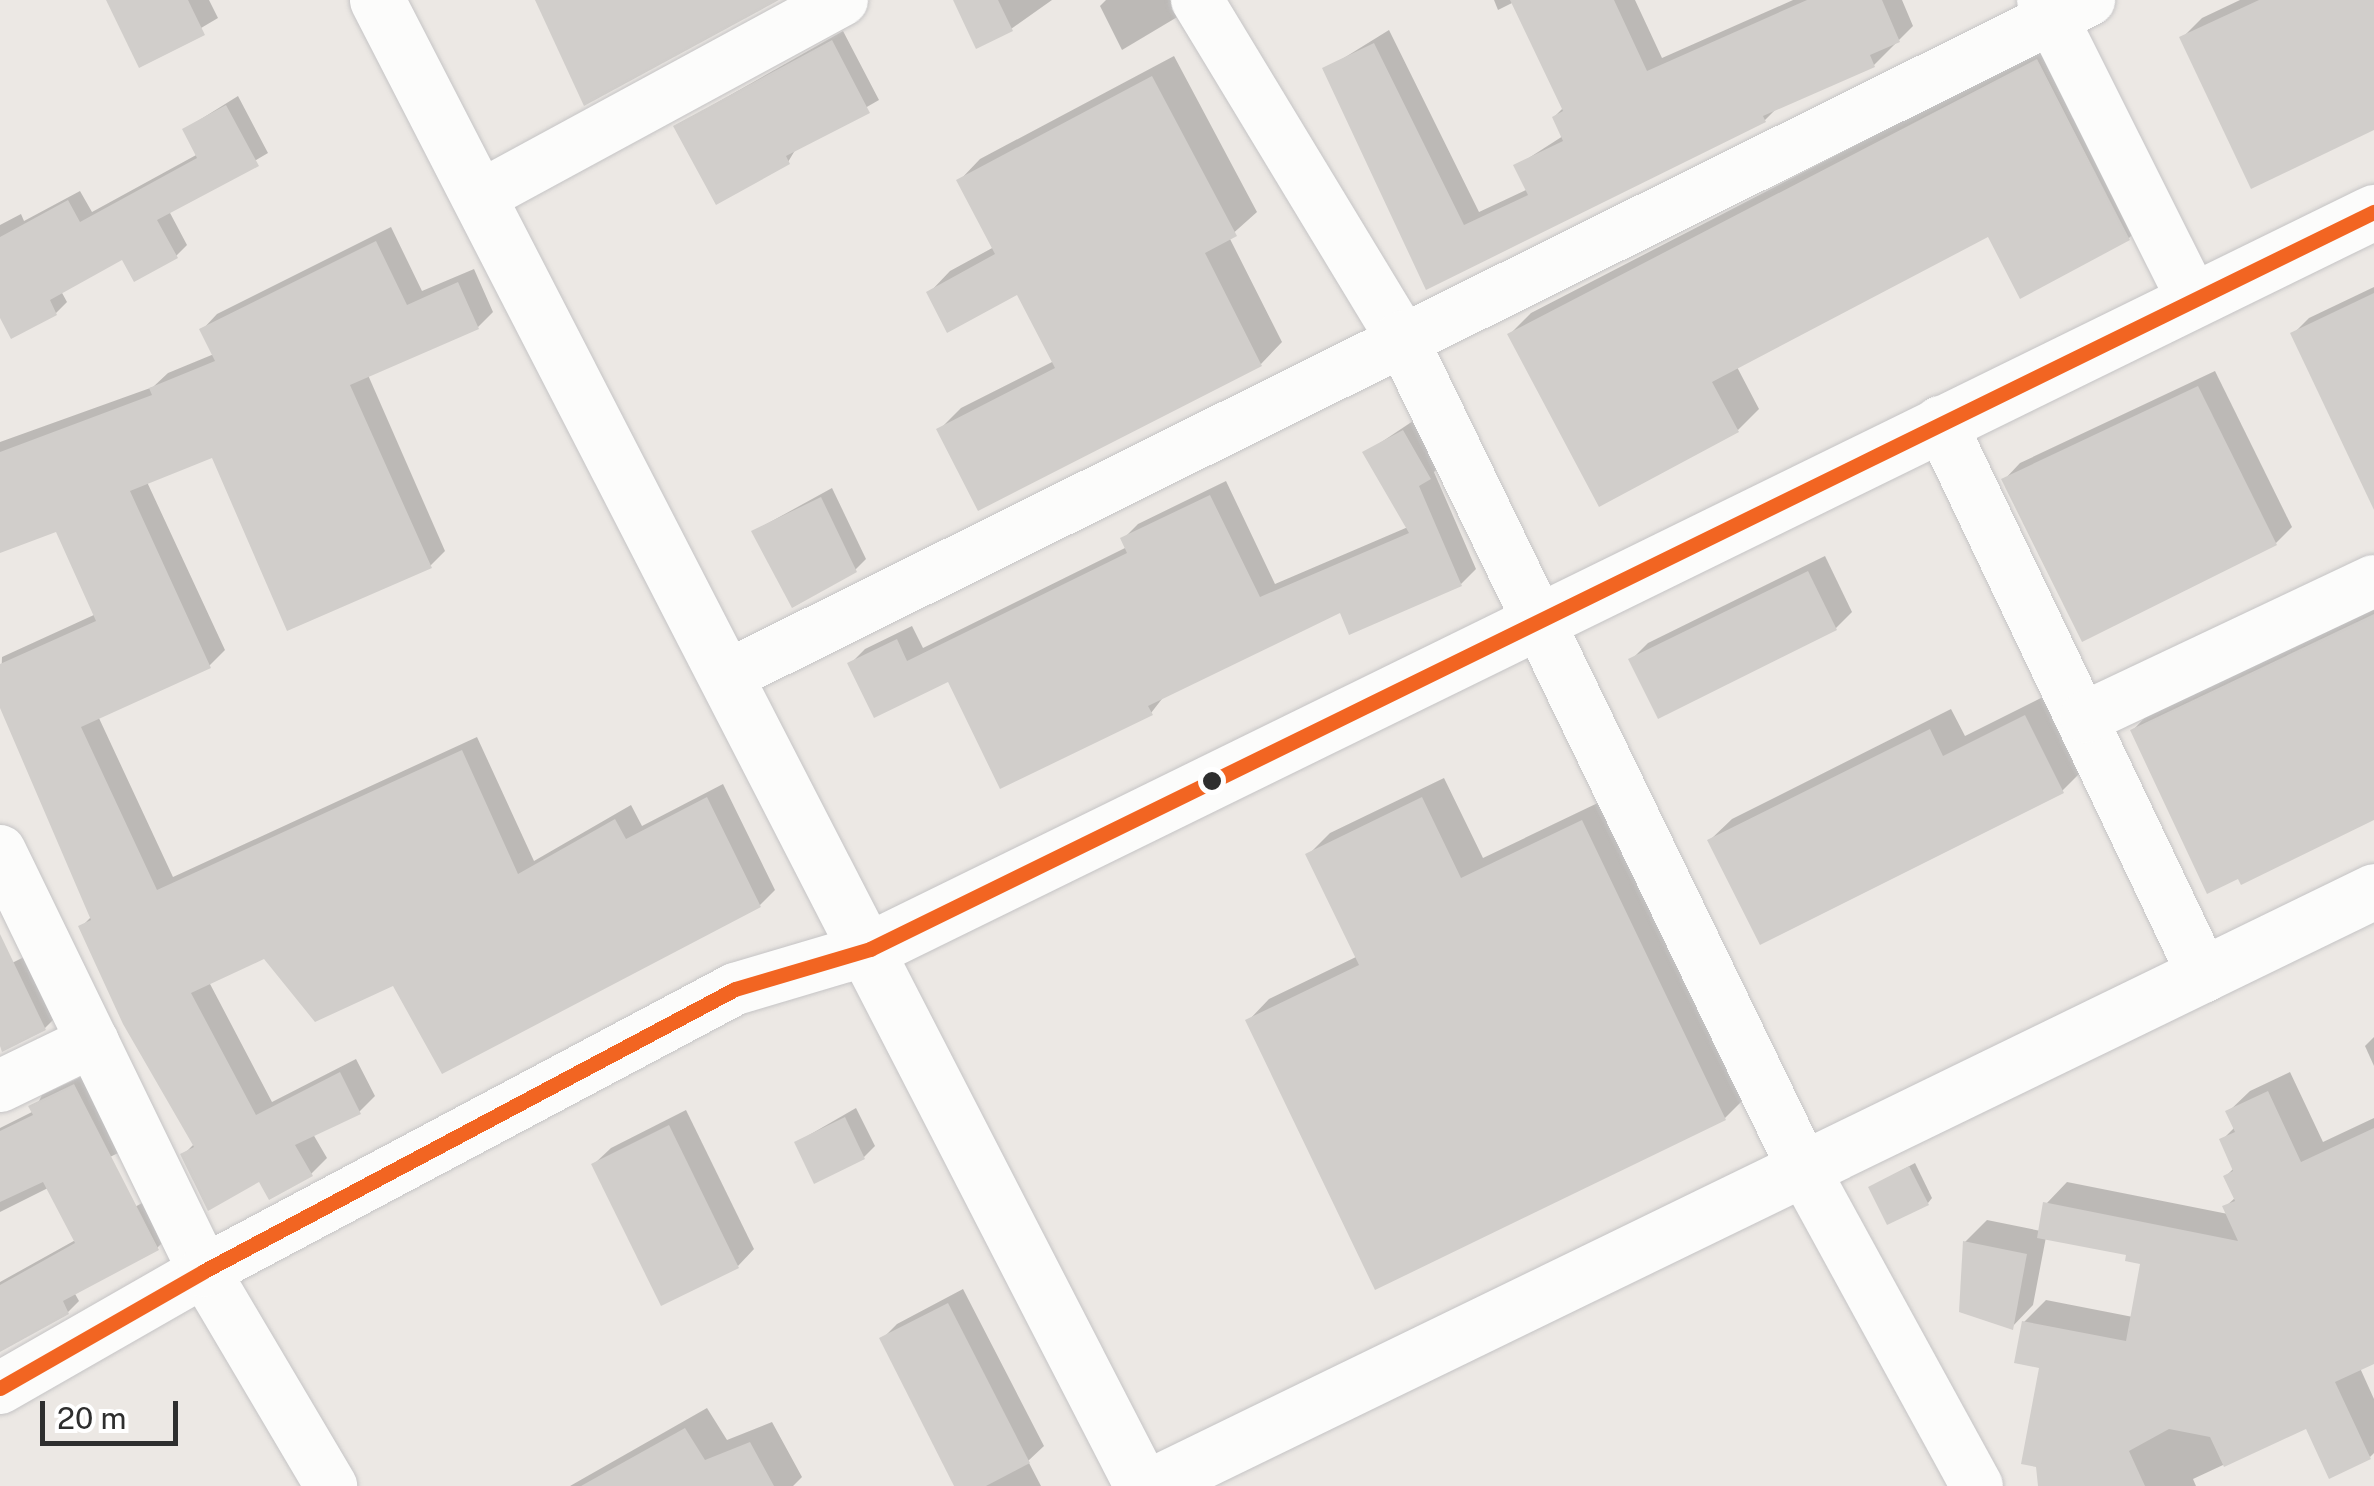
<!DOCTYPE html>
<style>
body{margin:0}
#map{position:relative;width:2374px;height:1486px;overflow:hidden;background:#ece8e4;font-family:"Public Sans",sans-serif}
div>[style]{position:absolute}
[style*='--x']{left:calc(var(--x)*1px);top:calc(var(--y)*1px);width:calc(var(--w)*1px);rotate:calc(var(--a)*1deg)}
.shadow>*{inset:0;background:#0003}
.building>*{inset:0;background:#d1cecb}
.roads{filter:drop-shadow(0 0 2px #c5c4c5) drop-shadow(0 0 2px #c5c4c5)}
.street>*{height:52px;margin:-26px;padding:0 26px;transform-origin:26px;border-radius:26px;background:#fcfcfb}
.secondary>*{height:55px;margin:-27.5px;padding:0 27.5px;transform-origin:27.5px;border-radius:27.5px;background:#fcfcfb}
.bus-1>*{height:15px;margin:-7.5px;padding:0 7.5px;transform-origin:7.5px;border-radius:7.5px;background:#f26522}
.dots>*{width:28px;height:28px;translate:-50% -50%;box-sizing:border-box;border:5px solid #fff;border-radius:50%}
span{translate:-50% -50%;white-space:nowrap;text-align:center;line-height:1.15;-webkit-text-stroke:8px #fff;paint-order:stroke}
.scale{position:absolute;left:40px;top:1401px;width:138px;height:45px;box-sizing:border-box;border:5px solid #2e2e2e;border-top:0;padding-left:12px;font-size:30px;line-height:35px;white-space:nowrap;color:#2e2e2e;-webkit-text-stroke:8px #fff;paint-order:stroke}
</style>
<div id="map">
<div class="shadow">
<div style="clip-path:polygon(109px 0,209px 0,218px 18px,140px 64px)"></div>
<div style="clip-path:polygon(955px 0,1052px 0,1011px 29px)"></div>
<div style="clip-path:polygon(1106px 0,1177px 0,1184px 13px,1122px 50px,1100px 6px)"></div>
<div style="clip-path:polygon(1494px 0,1635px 0,1662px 58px,1793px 0,1902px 0,1913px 26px,1874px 65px,1778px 107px,1765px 120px,1427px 287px,1326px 69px,1389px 30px,1479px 212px,1528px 189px,1516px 166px,1563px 136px,1554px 117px,1564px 107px,1514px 2px,1498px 10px)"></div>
<div style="clip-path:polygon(2240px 0,2374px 0,2374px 129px,2182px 38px,2202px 18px)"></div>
<div style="clip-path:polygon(843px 31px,879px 100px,797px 147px,788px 162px,676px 126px)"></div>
<div style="clip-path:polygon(2059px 40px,2150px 217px,2129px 238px,1989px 233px,1737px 367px,1759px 409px,1738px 430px,1510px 334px,1531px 313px)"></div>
<div style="clip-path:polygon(1174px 56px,1257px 212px,1229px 237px,1282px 342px,1261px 364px,939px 430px,961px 408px,1054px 361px,1018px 292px,929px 293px,950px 271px,994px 247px,959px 181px,980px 159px)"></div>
<div style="clip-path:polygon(238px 96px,268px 153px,169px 211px,187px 245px,176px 256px,123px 256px,61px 291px,67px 302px,56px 313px,0 312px,0 225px,21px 214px,24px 221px,80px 191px,92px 212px,198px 154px,185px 129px)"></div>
<div style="clip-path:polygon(391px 227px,422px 291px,474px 269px,493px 312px,478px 327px,368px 375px,445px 551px,430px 566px,213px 455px,147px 482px,225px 650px,209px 666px,98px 716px,173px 877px,477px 737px,534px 861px,631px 805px,642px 826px,723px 784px,775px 890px,760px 905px,394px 983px,265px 956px,209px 982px,272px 1102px,356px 1059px,375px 1096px,359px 1112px,313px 1134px,327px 1158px,311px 1174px,260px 1179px,184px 1154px,195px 1143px,81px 927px,92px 916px,0 704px,2px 657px,96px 614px,57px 528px,0 551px,0 442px,153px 387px,168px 373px,214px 354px,202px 330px,217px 314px)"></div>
<div style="clip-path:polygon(2374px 287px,2374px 496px,2293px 334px,2309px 318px)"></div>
<div style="clip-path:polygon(2215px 371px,2292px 527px,2276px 543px,2004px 480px,2020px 463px)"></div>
<div style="clip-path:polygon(1419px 417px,1445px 462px,1434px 472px,1476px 569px,1461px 584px,1341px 610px,1165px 695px,1151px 713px,850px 664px,865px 649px,912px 626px,923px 648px,1127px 547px,1123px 539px,1138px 524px,1226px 481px,1275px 584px,1408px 527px,1365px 453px)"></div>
<div style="clip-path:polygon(832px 488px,866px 559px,855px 570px,754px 531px)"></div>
<div style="clip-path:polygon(1825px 556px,1852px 612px,1836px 628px,1631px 660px,1648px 643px)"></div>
<div style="clip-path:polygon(2374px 602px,2374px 818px,2133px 730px,2152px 710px)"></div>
<div style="clip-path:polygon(2047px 695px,2084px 769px,2062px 791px,1710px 840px,1732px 819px,1951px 709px,1965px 736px)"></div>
<div style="clip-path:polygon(1444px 778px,1483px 858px,1604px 800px,1746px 1097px,1725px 1118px,1248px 1021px,1269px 999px,1358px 956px,1308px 855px,1330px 833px)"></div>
<div style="clip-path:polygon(26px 956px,56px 1017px,45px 1028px,0 1039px,0 969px)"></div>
<div style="clip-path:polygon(2374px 1037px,2374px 1066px,2365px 1046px)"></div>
<div style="clip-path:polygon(2290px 1072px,2323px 1142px,2374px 1118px,2374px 1362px,2360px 1368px,2374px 1399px,2374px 1453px,2370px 1457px,2307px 1426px,2193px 1479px,2196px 1486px,2040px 1486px,2042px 1366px,2024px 1322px,2046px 1300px,2133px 1317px,2143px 1262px,2129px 1253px,2046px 1237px,2033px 1305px,2012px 1327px,1965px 1242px,1987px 1220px,2041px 1231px,2046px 1204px,2067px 1182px,2228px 1214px,2225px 1207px,2236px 1197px,2226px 1176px,2235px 1167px,2222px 1140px,2235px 1127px,2228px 1112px,2250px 1091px)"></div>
<div style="clip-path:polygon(85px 1075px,122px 1151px,0 1212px,0 1128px,34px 1111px,42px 1095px)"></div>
<div style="clip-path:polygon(856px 1108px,875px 1146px,864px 1157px,797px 1142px)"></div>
<div style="clip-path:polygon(686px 1110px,754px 1249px,738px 1266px,594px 1164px,611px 1148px)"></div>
<div style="clip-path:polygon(1915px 1163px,1932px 1198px,1928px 1203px,1871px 1187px)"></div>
<div style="clip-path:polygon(151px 1198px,168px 1237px,157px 1248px,74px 1292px,79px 1301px,68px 1312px,0 1349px,0 1282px)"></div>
<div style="clip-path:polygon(963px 1289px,1044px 1446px,1028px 1461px,1041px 1486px,957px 1486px,882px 1339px,897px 1324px)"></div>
<div style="clip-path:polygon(707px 1408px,727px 1440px,772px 1422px,802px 1477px,793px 1486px,570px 1486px)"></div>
</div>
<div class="building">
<div style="clip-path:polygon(106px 0,188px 0,205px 35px,139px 68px)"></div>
<div style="clip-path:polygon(535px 0,779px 0,584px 106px)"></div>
<div style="clip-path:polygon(953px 0,998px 0,1013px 31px,976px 49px)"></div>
<div style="clip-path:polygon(1510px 0,1614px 0,1647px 71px,1807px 0,1882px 0,1900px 42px,1870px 55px,1875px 67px,1763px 116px,1766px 122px,1426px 290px,1322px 68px,1374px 43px,1464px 225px,1528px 195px,1513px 165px,1563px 141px,1552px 117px,1563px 111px)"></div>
<div style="clip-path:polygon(2259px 0,2374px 0,2374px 130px,2251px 189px,2179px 37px)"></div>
<div style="clip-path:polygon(832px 40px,870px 113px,786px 156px,790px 164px,716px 205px,673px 126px)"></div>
<div style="clip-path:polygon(2037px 59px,2130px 240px,2020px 299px,1988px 237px,1712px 382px,1739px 432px,1599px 507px,1507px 334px)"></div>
<div style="clip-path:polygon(1152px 76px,1237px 236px,1205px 253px,1262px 366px,978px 511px,936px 429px,1055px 368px,1017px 295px,947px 333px,926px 292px,995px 254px,956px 180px)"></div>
<div style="clip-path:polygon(226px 105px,259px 166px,157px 220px,178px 258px,134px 282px,122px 260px,50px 300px,57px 315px,11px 339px,0 318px,0 237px,68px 200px,80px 222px,197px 158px,182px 129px)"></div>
<div style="clip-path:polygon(376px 241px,407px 305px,458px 282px,479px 329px,350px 385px,432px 568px,287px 631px,212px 458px,130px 491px,211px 668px,81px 727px,157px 890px,462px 750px,518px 874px,615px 819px,626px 839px,707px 797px,761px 907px,442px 1074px,393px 986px,315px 1022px,264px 959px,191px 993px,256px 1115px,340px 1072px,361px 1114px,295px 1145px,313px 1176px,269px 1200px,259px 1182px,208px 1211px,180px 1154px,194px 1147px,123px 1024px,78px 926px,91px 920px,0 708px,0 664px,96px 621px,56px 532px,0 553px,0 452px,152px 395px,149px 388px,215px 361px,199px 329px)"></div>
<div style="clip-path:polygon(2374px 293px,2374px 510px,2290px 333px)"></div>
<div style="clip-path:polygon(2198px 386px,2277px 545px,2082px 642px,2001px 479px)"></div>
<div style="clip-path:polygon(1403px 430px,1431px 479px,1419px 486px,1462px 586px,1349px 635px,1340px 613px,1148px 706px,1153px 715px,1000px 789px,948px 682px,874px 718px,847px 663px,897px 639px,907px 661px,1127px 553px,1120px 538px,1210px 495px,1260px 597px,1409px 533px,1362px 452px)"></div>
<div style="clip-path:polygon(821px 497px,857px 572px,792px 608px,751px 531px)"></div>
<div style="clip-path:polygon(1808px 571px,1837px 630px,1658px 719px,1628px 659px)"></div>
<div style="clip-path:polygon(2374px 614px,2374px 820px,2241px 885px,2238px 879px,2207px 894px,2130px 730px)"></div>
<div style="clip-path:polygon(2025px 715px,2064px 793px,1760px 945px,1707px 840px,1930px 729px,1943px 756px)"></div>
<div style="clip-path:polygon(1422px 797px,1461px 878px,1582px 820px,1726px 1120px,1375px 1290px,1245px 1020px,1359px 965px,1305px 854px)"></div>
<div style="clip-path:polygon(0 934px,46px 1030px,2px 1052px,0 1046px)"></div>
<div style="clip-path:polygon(74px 1084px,159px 1250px,63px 1301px,69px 1314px,0 1352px,0 1285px,75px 1243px,43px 1182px,0 1202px,0 1131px,33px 1115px,28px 1106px)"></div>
<div style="clip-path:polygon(2268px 1091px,2301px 1162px,2374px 1128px,2374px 1364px,2335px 1382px,2371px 1459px,2329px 1479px,2306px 1429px,2224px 1467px,2210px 1437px,2169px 1429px,2129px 1451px,2145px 1486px,2038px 1486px,2036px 1467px,2021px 1464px,2039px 1368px,2014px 1363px,2022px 1321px,2126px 1341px,2140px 1264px,2125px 1261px,2126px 1255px,2037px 1238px,2043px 1202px,2238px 1241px,2222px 1206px,2235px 1201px,2223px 1176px,2233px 1171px,2219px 1139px,2235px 1132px,2225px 1111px)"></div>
<div style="clip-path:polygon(845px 1117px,865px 1159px,814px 1184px,794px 1142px)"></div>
<div style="clip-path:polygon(669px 1125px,739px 1268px,661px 1306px,591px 1164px)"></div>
<div style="clip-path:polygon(1909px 1166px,1929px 1205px,1887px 1225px,1868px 1187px)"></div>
<div style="clip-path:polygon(1963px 1241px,2027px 1254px,2013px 1330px,1959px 1312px)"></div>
<div style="clip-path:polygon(948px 1303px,1030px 1463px,986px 1486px,954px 1486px,879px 1338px)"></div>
<div style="clip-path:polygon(685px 1428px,705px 1460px,750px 1442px,774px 1486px,581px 1486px)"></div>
</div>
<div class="roads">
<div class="street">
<div style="--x:1197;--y:0;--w:394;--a:58.8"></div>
<div style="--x:1401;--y:337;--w:928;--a:64.18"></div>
<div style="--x:1805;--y:1172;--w:358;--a:61.3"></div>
<div style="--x:2043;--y:0;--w:337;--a:63.4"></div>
<div style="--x:479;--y:197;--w:413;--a:-28.5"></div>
<div style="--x:1940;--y:422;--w:614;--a:64.52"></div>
<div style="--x:725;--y:677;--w:1523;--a:-26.4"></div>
<div style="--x:2086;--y:717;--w:318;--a:-25.3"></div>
<div style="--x:0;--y:851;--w:467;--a:64.1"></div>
<div style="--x:204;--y:1271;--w:250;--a:59.4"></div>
<div style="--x:0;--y:1086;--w:103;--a:-25.8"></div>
<div style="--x:0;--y:1388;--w:235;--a:-29.8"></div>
<div style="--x:204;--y:1271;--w:601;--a:-27.97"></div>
<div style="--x:735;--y:989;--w:141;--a:-16.5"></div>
</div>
<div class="secondary">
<div style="--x:377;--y:0;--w:1671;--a:62.76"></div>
<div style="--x:870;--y:949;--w:1675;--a:-26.11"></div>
<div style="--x:1150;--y:1486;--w:1361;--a:-25.92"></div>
</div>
</div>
<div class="bus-1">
<div style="--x:0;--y:1388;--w:235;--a:-29.8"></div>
<div style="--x:204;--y:1271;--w:601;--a:-27.97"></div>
<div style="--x:735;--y:989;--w:141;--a:-16.5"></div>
<div style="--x:870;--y:949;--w:1675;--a:-26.11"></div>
</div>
<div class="dots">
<div style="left:1212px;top:781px;background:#2e2e2e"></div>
</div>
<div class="scale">20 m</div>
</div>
